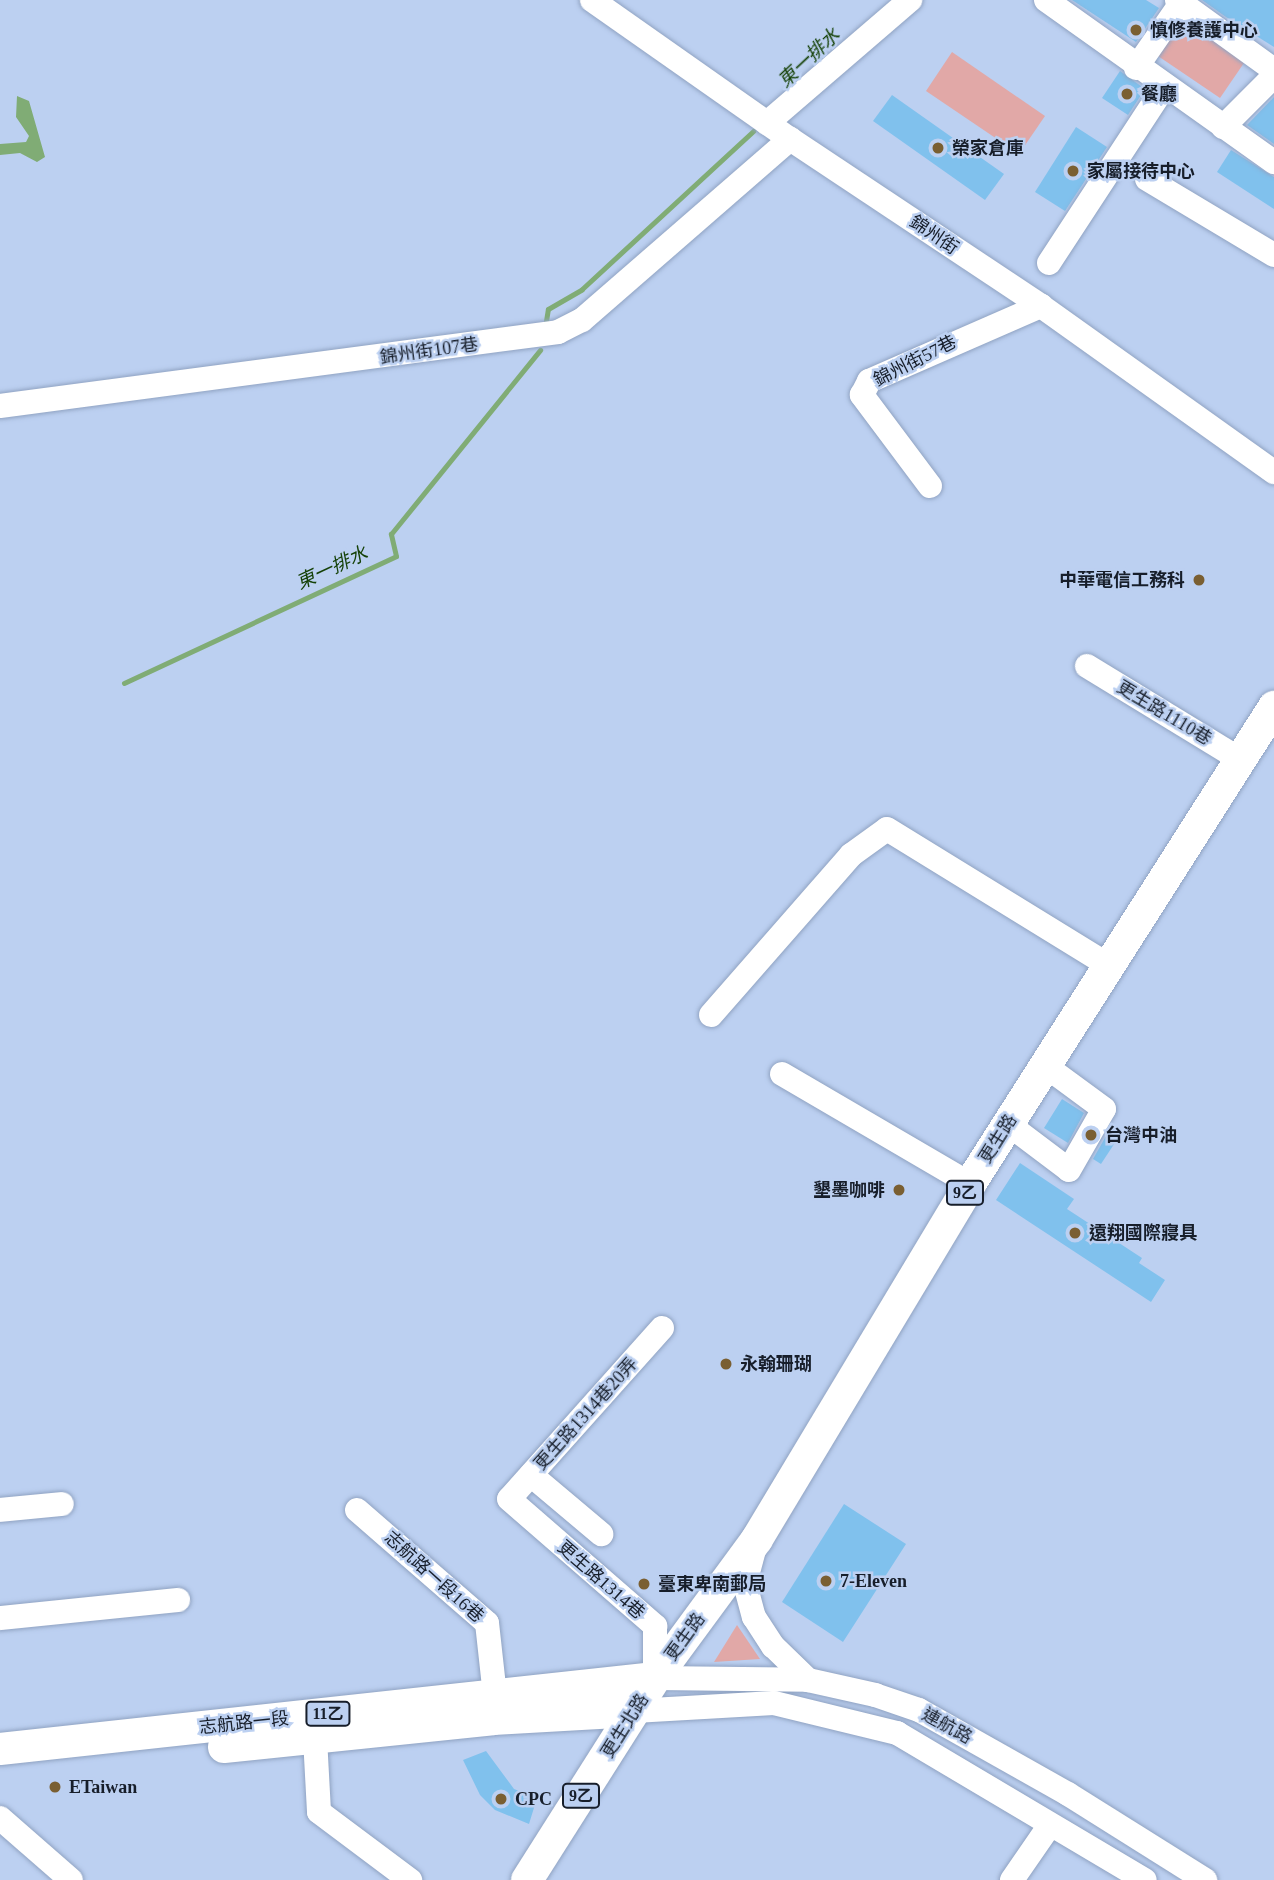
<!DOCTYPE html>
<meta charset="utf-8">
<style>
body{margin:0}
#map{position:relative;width:1274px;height:1880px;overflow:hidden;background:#bcd0f1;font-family:"Times New Roman","Noto Sans TC",serif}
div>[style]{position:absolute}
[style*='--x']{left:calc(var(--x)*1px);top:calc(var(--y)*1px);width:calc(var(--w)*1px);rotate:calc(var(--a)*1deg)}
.green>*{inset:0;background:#e1a8a7}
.water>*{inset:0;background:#80ac75}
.stream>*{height:5px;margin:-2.5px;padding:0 2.5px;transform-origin:2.5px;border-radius:2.5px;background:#80ac75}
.building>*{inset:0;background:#80c1ed}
.roads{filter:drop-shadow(0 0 2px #90a3c2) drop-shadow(0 0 2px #90a3c2)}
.minor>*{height:24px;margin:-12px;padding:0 12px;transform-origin:12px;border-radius:12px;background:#fff}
.major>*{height:32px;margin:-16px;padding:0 16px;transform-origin:16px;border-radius:16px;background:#fff}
.dots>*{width:19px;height:19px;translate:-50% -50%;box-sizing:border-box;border:4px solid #bcd0f1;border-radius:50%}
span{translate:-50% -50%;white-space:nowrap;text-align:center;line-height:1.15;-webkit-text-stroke:5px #bcd0f1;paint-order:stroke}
.shield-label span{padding:2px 5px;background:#bcd0f1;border:2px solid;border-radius:5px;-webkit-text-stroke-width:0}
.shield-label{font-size:16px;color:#171e2a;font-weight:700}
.poi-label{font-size:18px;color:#171e2a;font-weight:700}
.left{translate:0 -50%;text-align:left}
.right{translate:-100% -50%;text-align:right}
.street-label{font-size:18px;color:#171e2a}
.water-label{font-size:19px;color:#154107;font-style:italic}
</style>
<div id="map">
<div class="green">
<div style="clip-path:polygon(1181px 15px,1246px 60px,1220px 98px,1155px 54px)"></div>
<div style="clip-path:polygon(952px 52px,1045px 116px,1019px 154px,926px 91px)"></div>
<div style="clip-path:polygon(737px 1625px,760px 1659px,714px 1662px)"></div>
</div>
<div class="water">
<div style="clip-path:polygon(17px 96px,29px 101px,45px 157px,37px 162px,20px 153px,0 155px,0 144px,26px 142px,29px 136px,16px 117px)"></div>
</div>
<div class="stream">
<div style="--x:546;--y:321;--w:12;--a:-81"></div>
<div style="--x:548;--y:309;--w:39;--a:-30"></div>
<div style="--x:582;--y:289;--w:233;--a:-42.7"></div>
<div style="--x:124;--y:683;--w:300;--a:-25"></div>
<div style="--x:396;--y:556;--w:23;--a:-103"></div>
<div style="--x:391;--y:534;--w:237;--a:-51"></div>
</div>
<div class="building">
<div style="clip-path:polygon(1072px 0,1146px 0,1159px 8px,1136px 42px)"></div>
<div style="clip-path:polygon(1202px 0,1274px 0,1274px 47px,1226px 17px)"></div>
<div style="clip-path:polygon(1120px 71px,1145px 89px,1128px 115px,1102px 98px)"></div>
<div style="clip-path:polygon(892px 95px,1004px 174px,985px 200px,873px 121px)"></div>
<div style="clip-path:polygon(1274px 97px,1274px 144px,1247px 125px)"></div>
<div style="clip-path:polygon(1076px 127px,1107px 147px,1065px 211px,1035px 192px)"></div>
<div style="clip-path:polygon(1231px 150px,1274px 177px,1274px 209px,1217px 172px)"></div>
<div style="clip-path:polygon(1062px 1099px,1084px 1113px,1068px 1143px,1044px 1128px)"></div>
<div style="clip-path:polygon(1110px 1129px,1120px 1135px,1101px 1164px,1093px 1159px)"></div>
<div style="clip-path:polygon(1020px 1163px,1074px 1199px,1067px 1209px,1142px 1258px,1139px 1263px,1165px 1280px,1151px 1302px,996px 1200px)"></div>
<div style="clip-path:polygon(844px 1504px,906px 1544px,843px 1642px,782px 1602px)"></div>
<div style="clip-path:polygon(486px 1751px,514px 1789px,537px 1798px,529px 1824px,495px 1810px,480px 1795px,463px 1760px)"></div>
</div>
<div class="roads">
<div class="minor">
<div style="--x:592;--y:0;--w:242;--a:35.1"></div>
<div style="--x:790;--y:139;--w:301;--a:33.6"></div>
<div style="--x:1041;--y:306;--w:286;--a:35.5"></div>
<div style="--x:1046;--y:0;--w:280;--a:35.4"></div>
<div style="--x:1177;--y:0;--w:120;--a:35.8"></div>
<div style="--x:1136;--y:68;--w:79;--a:-55.3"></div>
<div style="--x:767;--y:123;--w:189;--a:-40.7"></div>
<div style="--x:1223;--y:127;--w:72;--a:-45"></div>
<div style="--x:1147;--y:179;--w:148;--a:30.9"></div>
<div style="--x:1049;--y:263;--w:210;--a:-56.8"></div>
<div style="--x:0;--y:406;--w:563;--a:-7.55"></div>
<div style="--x:558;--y:332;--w:27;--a:-27"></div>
<div style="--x:582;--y:320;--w:276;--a:-41"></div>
<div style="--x:930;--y:486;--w:114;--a:-126.8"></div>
<div style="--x:862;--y:395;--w:16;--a:-63"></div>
<div style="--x:869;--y:381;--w:188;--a:-23.6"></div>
<div style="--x:1087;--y:666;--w:180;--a:31.4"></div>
<div style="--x:711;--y:1015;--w:213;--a:-48.8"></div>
<div style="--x:851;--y:855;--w:44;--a:-35.8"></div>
<div style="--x:887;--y:829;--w:259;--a:31.6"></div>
<div style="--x:782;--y:1074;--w:218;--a:30.3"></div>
<div style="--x:1008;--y:1124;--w:76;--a:37"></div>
<div style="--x:1069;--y:1170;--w:70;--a:-60.2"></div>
<div style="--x:1104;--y:1109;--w:74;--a:-143.7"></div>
<div style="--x:662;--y:1328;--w:229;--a:131.8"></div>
<div style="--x:509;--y:1499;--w:194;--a:41"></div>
<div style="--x:655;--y:1626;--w:52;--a:90"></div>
<div style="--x:655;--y:1678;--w:153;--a:0.7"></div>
<div style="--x:808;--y:1680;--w:69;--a:12.6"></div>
<div style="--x:875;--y:1695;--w:46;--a:18.8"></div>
<div style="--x:919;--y:1710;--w:171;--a:29.4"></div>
<div style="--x:1068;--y:1794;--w:162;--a:32.1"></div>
<div style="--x:531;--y:1475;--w:92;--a:40.1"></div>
<div style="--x:0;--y:1510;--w:62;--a:-5.5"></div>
<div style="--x:357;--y:1510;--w:172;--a:41"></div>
<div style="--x:487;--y:1623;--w:73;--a:83.7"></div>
<div style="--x:754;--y:1550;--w:35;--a:105"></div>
<div style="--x:745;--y:1584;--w:34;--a:75"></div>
<div style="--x:754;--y:1617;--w:35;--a:57"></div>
<div style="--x:773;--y:1646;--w:49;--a:44.2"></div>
<div style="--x:0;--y:1618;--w:179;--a:-5.8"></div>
<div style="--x:634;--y:1711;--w:140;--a:-3.3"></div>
<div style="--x:774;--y:1703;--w:127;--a:13.7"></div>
<div style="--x:897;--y:1733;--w:288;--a:30.7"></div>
<div style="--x:315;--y:1738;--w:74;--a:86.9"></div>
<div style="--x:319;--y:1812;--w:114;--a:36.8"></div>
<div style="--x:0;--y:1818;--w:94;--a:41.1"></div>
<div style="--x:1012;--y:1880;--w:67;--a:-55.4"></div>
</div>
<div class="major">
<div style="--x:224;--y:1747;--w:270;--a:-5.9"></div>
<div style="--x:493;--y:1719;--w:141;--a:-3.2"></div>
<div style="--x:0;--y:1749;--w:659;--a:-6.19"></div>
<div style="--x:527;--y:1880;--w:239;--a:-57.6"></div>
<div style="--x:655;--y:1678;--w:172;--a:-53.7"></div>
<div style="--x:757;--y:1539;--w:414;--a:-59"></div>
<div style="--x:970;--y:1184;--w:566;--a:-57.49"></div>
</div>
</div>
<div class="dots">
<div style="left:1136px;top:30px;background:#7a5f32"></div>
<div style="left:1127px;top:94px;background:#7a5f32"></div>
<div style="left:938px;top:148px;background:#7a5f32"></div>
<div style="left:1073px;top:171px;background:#7a5f32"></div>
<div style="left:1199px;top:580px;background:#7a5f32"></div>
<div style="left:1091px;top:1135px;background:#7a5f32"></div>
<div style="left:899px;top:1190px;background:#7a5f32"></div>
<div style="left:1075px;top:1233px;background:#7a5f32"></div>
<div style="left:726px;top:1364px;background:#7a5f32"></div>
<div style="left:826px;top:1581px;background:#7a5f32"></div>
<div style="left:644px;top:1584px;background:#7a5f32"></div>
<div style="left:55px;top:1787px;background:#7a5f32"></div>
<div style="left:501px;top:1799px;background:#7a5f32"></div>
</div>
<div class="shield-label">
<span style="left:965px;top:1193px">9乙</span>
<span style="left:328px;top:1714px">11乙</span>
<span style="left:581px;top:1796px">9乙</span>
</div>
<div class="poi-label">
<span class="left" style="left:1150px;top:30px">慎修養護中心</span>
<span class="left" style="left:1141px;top:94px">餐廳</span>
<span class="left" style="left:952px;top:148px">榮家倉庫</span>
<span class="left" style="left:1087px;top:171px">家屬接待中心</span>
<span class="right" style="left:1185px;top:580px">中華電信工務科</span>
<span class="left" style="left:1105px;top:1135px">台灣中油</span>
<span class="right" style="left:885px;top:1190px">墾墨咖啡</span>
<span class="left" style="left:1089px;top:1233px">遠翔國際寢具</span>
<span class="left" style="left:740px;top:1364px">永翰珊瑚</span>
<span class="left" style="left:840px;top:1581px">7-Eleven</span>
<span class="left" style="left:658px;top:1584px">臺東卑南郵局</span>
<span class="left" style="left:69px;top:1787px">ETaiwan</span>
<span class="left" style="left:515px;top:1799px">CPC</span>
</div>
<div class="street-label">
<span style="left:934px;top:235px;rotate:34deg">錦州街</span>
<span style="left:429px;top:351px;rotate:-8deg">錦州街107巷</span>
<span style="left:915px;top:361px;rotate:-27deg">錦州街57巷</span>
<span style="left:1164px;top:713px;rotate:31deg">更生路1110巷</span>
<span style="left:998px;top:1139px;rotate:-58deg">更生路</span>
<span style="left:586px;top:1414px;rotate:-48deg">更生路1314巷20弄</span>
<span style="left:434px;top:1577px;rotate:42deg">志航路一段16巷</span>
<span style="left:601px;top:1580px;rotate:41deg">更生路1314巷</span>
<span style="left:685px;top:1637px;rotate:-54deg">更生路</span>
<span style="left:244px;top:1723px;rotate:-6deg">志航路一段</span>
<span style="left:625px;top:1726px;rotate:-58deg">更生北路</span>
<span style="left:947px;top:1726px;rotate:29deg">連航路</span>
</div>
<div class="water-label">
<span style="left:809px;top:58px;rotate:-43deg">東一排水</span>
<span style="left:332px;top:568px;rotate:-25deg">東一排水</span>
</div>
</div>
